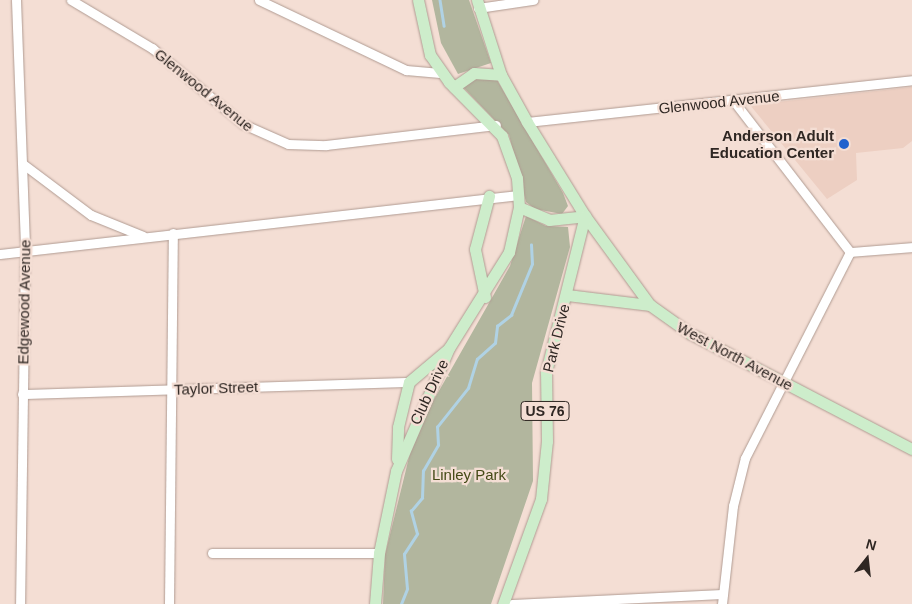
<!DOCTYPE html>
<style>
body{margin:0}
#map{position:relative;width:912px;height:604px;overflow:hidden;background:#f4ded4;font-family:Arial,sans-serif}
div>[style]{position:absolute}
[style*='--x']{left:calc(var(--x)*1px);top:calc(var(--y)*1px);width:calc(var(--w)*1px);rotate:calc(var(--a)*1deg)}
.built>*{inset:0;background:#edcfc2}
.green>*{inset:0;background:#b2b69e}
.stream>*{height:2.5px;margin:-1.25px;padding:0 1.25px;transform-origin:1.25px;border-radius:1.25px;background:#b0d2e4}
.roads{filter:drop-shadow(0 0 1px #b09b92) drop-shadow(0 0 1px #b09b92)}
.minor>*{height:9px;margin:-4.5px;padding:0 4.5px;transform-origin:4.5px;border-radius:4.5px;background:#fff}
.major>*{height:11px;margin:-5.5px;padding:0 5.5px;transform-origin:5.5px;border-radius:5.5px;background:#cdedcb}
.dots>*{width:14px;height:14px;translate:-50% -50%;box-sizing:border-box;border:2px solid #f4ded4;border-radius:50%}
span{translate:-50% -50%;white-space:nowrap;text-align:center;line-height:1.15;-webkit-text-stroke:4.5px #f4ded4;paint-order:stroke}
.shield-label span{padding:1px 4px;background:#f4ded4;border:1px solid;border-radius:4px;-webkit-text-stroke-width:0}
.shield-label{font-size:14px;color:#2f2723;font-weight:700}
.street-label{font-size:15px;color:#2f2723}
.poi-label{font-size:15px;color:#2f2723;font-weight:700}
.right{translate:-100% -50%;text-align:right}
.park-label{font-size:15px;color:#454a16}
.north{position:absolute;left:842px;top:534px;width:50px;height:50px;-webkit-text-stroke:4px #f4ded4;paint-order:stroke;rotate:16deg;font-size:14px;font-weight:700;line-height:20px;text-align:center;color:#2f2723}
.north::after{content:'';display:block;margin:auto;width:18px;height:22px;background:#2f2723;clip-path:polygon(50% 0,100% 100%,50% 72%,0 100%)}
</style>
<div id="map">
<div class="built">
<div style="clip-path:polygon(912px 87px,912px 141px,903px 148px,856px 153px,857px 180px,827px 199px,750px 105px)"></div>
</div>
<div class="green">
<div style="clip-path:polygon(432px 0,469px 0,491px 63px,458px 74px,441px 43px)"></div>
<div style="clip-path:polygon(478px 78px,497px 80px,563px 193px,568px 206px,562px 214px,535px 209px,526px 202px,509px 135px,463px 87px)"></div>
<div style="clip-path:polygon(526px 216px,546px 226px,568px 227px,570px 247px,532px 383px,533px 481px,491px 604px,383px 604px,385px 555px,415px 433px,510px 266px)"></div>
</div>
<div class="stream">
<div style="--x:440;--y:0;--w:26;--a:81"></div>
<div style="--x:401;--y:604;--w:16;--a:-68"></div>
<div style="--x:407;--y:589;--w:35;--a:-95"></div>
<div style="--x:404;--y:554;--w:24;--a:-57"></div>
<div style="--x:417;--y:534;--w:24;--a:-105"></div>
<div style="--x:411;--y:511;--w:17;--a:-50"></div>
<div style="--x:422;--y:498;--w:27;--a:-88"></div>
<div style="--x:423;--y:471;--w:30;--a:-60"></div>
<div style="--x:438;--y:445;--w:18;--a:-93"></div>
<div style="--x:437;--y:427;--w:50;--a:-51.5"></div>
<div style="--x:468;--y:388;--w:30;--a:-73"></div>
<div style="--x:477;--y:359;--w:24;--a:-42"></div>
<div style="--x:495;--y:343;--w:17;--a:-83"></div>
<div style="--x:497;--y:326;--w:18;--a:-38"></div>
<div style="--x:511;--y:315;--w:55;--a:-67.6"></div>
<div style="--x:532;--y:264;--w:19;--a:-93"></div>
</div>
<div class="roads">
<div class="minor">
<div style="--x:16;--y:0;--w:251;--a:87.9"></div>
<div style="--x:25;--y:251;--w:353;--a:90.8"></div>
<div style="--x:71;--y:0;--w:94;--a:30.7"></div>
<div style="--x:152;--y:48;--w:119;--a:39.9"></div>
<div style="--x:243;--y:124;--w:49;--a:24"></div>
<div style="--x:288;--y:144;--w:38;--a:2"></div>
<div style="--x:326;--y:145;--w:171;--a:-6.7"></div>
<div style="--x:259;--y:0;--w:163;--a:25.5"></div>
<div style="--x:406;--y:70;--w:37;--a:5"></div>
<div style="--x:478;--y:8;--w:56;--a:-8.3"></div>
<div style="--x:733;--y:100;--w:192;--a:52.4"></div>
<div style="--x:527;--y:122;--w:387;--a:-6.2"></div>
<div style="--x:23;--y:164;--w:85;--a:36.9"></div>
<div style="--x:91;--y:215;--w:56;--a:22"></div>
<div style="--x:0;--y:254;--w:522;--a:-6.49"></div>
<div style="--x:22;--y:394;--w:387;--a:-1.8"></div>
<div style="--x:212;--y:553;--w:167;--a:0"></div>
<div style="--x:169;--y:604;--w:371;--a:-89.4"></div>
<div style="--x:512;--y:604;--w:211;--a:-2.7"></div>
<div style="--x:722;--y:604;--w:99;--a:-83.6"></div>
<div style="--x:733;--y:506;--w:49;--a:-76"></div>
<div style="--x:745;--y:458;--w:231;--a:-63"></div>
<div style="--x:850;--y:252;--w:62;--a:-4.6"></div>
</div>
<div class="major">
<div style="--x:477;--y:0;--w:79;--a:72.3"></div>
<div style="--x:501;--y:75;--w:54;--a:61"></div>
<div style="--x:527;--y:122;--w:110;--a:58.3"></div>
<div style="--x:585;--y:216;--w:110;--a:53.9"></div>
<div style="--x:650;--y:305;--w:50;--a:35.3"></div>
<div style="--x:691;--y:334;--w:249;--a:27.5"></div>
<div style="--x:454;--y:87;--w:24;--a:-35"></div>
<div style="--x:474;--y:73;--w:27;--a:4"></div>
<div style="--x:519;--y:207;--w:33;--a:23"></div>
<div style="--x:549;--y:220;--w:36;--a:-6"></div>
<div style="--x:567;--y:295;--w:84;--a:6.9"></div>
<div style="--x:485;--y:297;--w:49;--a:-101.8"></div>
<div style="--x:475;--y:249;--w:55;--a:-75.2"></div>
<div style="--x:397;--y:459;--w:32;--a:-88"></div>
<div style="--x:398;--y:427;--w:46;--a:-76.3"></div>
<div style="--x:409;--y:382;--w:51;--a:-40.2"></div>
<div style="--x:375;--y:604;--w:51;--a:-85.5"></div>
<div style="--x:379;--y:553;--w:84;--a:-78.3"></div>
<div style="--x:396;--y:471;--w:134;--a:-66.7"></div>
<div style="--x:449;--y:348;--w:113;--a:-58"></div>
<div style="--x:509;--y:252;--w:46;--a:-77.5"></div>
<div style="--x:519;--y:207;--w:29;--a:-94"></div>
<div style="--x:517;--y:178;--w:45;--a:-109.7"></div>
<div style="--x:502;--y:136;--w:76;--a:-134.5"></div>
<div style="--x:449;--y:82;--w:33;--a:-125"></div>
<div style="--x:430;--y:55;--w:56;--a:-102.3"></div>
<div style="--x:503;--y:604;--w:112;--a:-70.1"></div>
<div style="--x:541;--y:499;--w:58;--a:-84.1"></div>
<div style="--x:547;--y:441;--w:69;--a:-90.8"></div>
<div style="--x:546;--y:372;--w:161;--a:-76"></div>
</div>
</div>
<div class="dots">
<div style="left:844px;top:144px;background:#2161cd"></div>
</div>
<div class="shield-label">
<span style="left:545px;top:411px">US 76</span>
</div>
<div class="street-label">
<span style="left:204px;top:90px;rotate:39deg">Glenwood Avenue</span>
<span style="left:719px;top:102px;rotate:-6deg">Glenwood Avenue</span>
<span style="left:24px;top:302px;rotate:-89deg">Edgewood Avenue</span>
<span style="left:556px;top:338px;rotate:-76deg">Park Drive</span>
<span style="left:735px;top:356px;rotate:28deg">West North Avenue</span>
<span style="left:216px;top:388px;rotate:-2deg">Taylor Street</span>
<span style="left:429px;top:392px;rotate:-65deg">Club Drive</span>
</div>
<div class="poi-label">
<span class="right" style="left:834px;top:144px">Anderson Adult<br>Education Center</span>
</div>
<div class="park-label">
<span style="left:469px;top:475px">Linley Park</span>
</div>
<div class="north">N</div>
</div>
